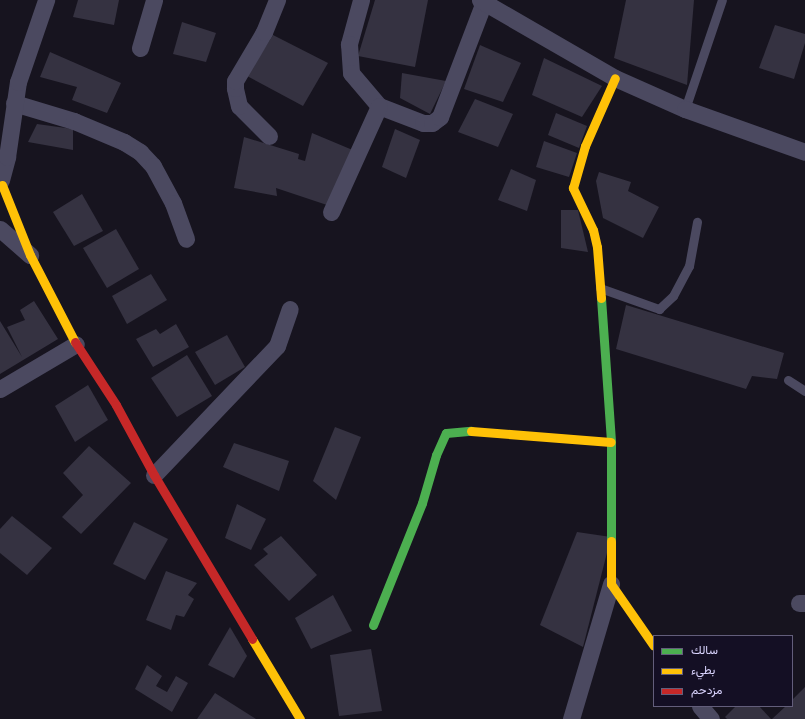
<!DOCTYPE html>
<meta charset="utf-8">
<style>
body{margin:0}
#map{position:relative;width:805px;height:719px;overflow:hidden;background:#17141f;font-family:"Source Sans 3",Vazirmatn,sans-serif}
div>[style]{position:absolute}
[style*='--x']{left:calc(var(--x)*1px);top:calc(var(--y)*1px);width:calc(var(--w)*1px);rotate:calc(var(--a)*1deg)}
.building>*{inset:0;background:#353241}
.lane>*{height:9px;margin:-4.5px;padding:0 4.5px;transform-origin:4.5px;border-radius:4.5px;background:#4b4960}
.street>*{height:17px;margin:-8.5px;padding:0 8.5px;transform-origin:8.5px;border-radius:8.5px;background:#4b4960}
.fast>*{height:9px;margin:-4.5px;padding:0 4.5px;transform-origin:4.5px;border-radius:4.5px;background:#4caf50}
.slow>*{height:9px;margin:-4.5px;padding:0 4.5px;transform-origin:4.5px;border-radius:4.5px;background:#ffc107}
.jam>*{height:9px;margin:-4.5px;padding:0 4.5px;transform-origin:4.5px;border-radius:4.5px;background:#c62828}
span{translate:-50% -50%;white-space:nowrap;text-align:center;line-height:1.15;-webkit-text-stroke:3px #140f24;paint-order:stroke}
.legend{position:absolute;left:653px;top:635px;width:140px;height:72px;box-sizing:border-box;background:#140f24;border:1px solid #635e7b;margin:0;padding:5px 7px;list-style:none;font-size:12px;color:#dad4fe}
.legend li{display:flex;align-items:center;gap:8px;height:20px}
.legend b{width:20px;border:1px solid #635e7b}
</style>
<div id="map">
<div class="building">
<div style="clip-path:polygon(78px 0,119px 0,114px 25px,73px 17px)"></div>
<div style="clip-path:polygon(375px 0,428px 0,415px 67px,358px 56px)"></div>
<div style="clip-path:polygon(626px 0,694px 0,687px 85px,614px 58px)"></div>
<div style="clip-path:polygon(182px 22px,216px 33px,206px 62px,173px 54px)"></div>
<div style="clip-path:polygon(775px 25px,805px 34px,805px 43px,794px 79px,759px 68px)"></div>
<div style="clip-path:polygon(273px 35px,328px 63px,303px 106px,247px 76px)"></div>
<div style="clip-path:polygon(480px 45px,521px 63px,503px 102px,464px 89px)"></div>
<div style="clip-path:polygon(50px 52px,121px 83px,107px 113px,72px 100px,77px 87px,40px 77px)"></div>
<div style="clip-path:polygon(544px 58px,602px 86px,582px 117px,532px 95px)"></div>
<div style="clip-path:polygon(402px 73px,446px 81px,430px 114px,400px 98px)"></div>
<div style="clip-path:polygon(475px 99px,513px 114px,498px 147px,458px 132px)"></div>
<div style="clip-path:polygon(556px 113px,587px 126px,579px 148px,548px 135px)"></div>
<div style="clip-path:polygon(37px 124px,73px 129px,73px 150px,28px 142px)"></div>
<div style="clip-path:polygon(395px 129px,420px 140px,406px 178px,382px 167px)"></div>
<div style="clip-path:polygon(312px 133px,355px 151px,330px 206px,276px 188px,277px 196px,234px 188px,244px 137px,299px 154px,298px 159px,305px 161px)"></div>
<div style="clip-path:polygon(544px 141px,577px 153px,569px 177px,536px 167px)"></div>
<div style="clip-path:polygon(511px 169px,536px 180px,527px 211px,498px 200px)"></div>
<div style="clip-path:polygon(599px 172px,631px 182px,628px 191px,659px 207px,643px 238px,603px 218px,596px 181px)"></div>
<div style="clip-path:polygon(82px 194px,103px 231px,74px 246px,53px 212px)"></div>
<div style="clip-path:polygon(561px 210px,578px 210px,588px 252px,561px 248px)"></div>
<div style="clip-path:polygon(116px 229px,139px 269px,107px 288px,83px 248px)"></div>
<div style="clip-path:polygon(151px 274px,167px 300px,127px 324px,112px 296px)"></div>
<div style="clip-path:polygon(34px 301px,58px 339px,0 374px,0 321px,22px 357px,7px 327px,25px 320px,20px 310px)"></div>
<div style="clip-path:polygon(626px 305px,784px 353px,777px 379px,752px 376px,746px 389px,616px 349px)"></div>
<div style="clip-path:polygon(176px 324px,189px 347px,153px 367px,136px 339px,156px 329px,160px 334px)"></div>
<div style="clip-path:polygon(227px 335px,245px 367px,215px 385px,195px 352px)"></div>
<div style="clip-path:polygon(187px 355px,212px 396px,177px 417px,151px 378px)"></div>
<div style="clip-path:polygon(88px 385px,108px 420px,75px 442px,55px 406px)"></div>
<div style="clip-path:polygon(335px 427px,361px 437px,336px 500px,313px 481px)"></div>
<div style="clip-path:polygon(234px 443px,289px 461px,279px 491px,223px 467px)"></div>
<div style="clip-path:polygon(89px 446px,131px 483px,81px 534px,62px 517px,83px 495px,63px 473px)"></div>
<div style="clip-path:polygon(237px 504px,266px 519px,251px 550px,225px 538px)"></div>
<div style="clip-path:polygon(12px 516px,52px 548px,27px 575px,0 553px,0 529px)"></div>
<div style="clip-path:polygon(134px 522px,168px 539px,145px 580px,113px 564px)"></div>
<div style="clip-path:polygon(577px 532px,611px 537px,583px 647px,540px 625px)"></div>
<div style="clip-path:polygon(281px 536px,317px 575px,289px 601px,254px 565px,268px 554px,263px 549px)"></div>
<div style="clip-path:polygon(166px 571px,197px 583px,188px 595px,194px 599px,184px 617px,176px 615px,171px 630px,146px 620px)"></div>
<div style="clip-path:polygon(333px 595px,352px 631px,311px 649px,295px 618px)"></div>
<div style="clip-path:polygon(230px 627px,247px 656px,234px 678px,208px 665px)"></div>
<div style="clip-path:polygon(371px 649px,382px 711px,339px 716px,330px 655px)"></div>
<div style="clip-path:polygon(147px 665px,162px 676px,156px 686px,167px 692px,176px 676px,188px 683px,172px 712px,135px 689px)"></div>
<div style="clip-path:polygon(805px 687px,805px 719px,772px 719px,786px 706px,792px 706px,792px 700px)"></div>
<div style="clip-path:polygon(215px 693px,256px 719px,197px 719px)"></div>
<div style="clip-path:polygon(736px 706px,759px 706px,771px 719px,727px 719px,725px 717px)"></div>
</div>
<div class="lane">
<div style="--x:685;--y:109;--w:115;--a:-71.3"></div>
<div style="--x:600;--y:288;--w:63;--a:19.6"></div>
<div style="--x:659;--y:309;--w:19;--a:-43"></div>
<div style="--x:673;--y:296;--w:34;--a:-62"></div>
<div style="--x:689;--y:266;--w:45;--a:-79.7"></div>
<div style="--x:788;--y:380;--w:20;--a:33"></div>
</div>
<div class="street">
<div style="--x:361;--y:0;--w:46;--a:105.3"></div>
<div style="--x:349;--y:44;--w:29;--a:86"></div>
<div style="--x:351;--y:73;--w:43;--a:49.7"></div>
<div style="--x:379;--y:106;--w:47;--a:21.1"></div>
<div style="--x:423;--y:123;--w:9;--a:0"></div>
<div style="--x:432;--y:123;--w:10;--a:-37"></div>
<div style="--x:440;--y:117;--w:123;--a:-69.1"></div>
<div style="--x:480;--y:0;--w:156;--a:30"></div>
<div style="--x:615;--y:78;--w:77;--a:23.9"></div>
<div style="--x:685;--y:109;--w:127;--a:19.7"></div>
<div style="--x:140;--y:48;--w:50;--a:-73.7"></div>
<div style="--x:14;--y:103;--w:63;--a:16.7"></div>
<div style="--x:74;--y:121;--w:54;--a:22.8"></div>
<div style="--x:124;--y:142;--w:19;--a:32"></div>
<div style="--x:140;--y:152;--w:19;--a:47"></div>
<div style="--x:153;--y:166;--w:42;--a:61.6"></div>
<div style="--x:173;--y:203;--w:38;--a:70"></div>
<div style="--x:269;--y:136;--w:42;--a:-135"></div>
<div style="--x:239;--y:106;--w:18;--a:-103"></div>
<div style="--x:235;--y:88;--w:7;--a:-90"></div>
<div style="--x:235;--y:81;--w:57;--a:-59.4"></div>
<div style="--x:264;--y:32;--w:35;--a:-68"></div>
<div style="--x:1;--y:180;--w:24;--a:-75"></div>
<div style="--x:7;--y:157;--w:76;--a:-81.7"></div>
<div style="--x:18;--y:82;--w:87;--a:-71.1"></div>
<div style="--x:331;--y:212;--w:116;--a:-65.6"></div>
<div style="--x:0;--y:229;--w:40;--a:41"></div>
<div style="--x:0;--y:389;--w:88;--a:-30.6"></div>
<div style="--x:154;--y:475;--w:178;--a:-46.4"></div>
<div style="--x:277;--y:346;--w:39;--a:-71"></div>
<div style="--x:799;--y:603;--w:6;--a:0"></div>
<div style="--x:700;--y:706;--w:17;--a:50"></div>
<div style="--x:571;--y:719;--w:141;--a:-73.5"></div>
</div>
<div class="fast">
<div style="--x:601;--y:298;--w:144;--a:86"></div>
<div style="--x:611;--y:442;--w:99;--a:90"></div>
<div style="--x:373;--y:625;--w:131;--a:-68.1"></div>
<div style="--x:422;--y:503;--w:50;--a:-73.7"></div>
<div style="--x:436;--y:455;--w:24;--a:-66"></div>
<div style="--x:446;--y:433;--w:25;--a:-5"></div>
</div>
<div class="slow">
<div style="--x:2;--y:185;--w:75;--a:68.2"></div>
<div style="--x:30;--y:255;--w:98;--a:62.7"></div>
<div style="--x:601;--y:298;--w:51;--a:-94.5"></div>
<div style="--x:597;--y:247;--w:17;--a:-103"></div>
<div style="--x:593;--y:230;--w:47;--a:-115.5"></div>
<div style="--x:573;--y:188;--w:44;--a:-74.1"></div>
<div style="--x:585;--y:146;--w:74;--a:-66.2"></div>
<div style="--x:471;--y:431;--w:140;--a:4.5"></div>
<div style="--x:611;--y:541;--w:43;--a:90"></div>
<div style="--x:611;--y:584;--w:75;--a:55.3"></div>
<div style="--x:252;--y:639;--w:93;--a:59"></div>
</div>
<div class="jam">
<div style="--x:75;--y:342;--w:75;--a:56.9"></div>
<div style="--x:116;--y:405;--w:80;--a:61.5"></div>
<div style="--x:154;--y:475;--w:191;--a:59.1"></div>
</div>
<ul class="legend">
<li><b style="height:5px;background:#4caf50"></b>سالك</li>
<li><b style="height:5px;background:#ffc107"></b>بطيء</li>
<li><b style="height:5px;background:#c62828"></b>مزدحم</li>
</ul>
</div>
